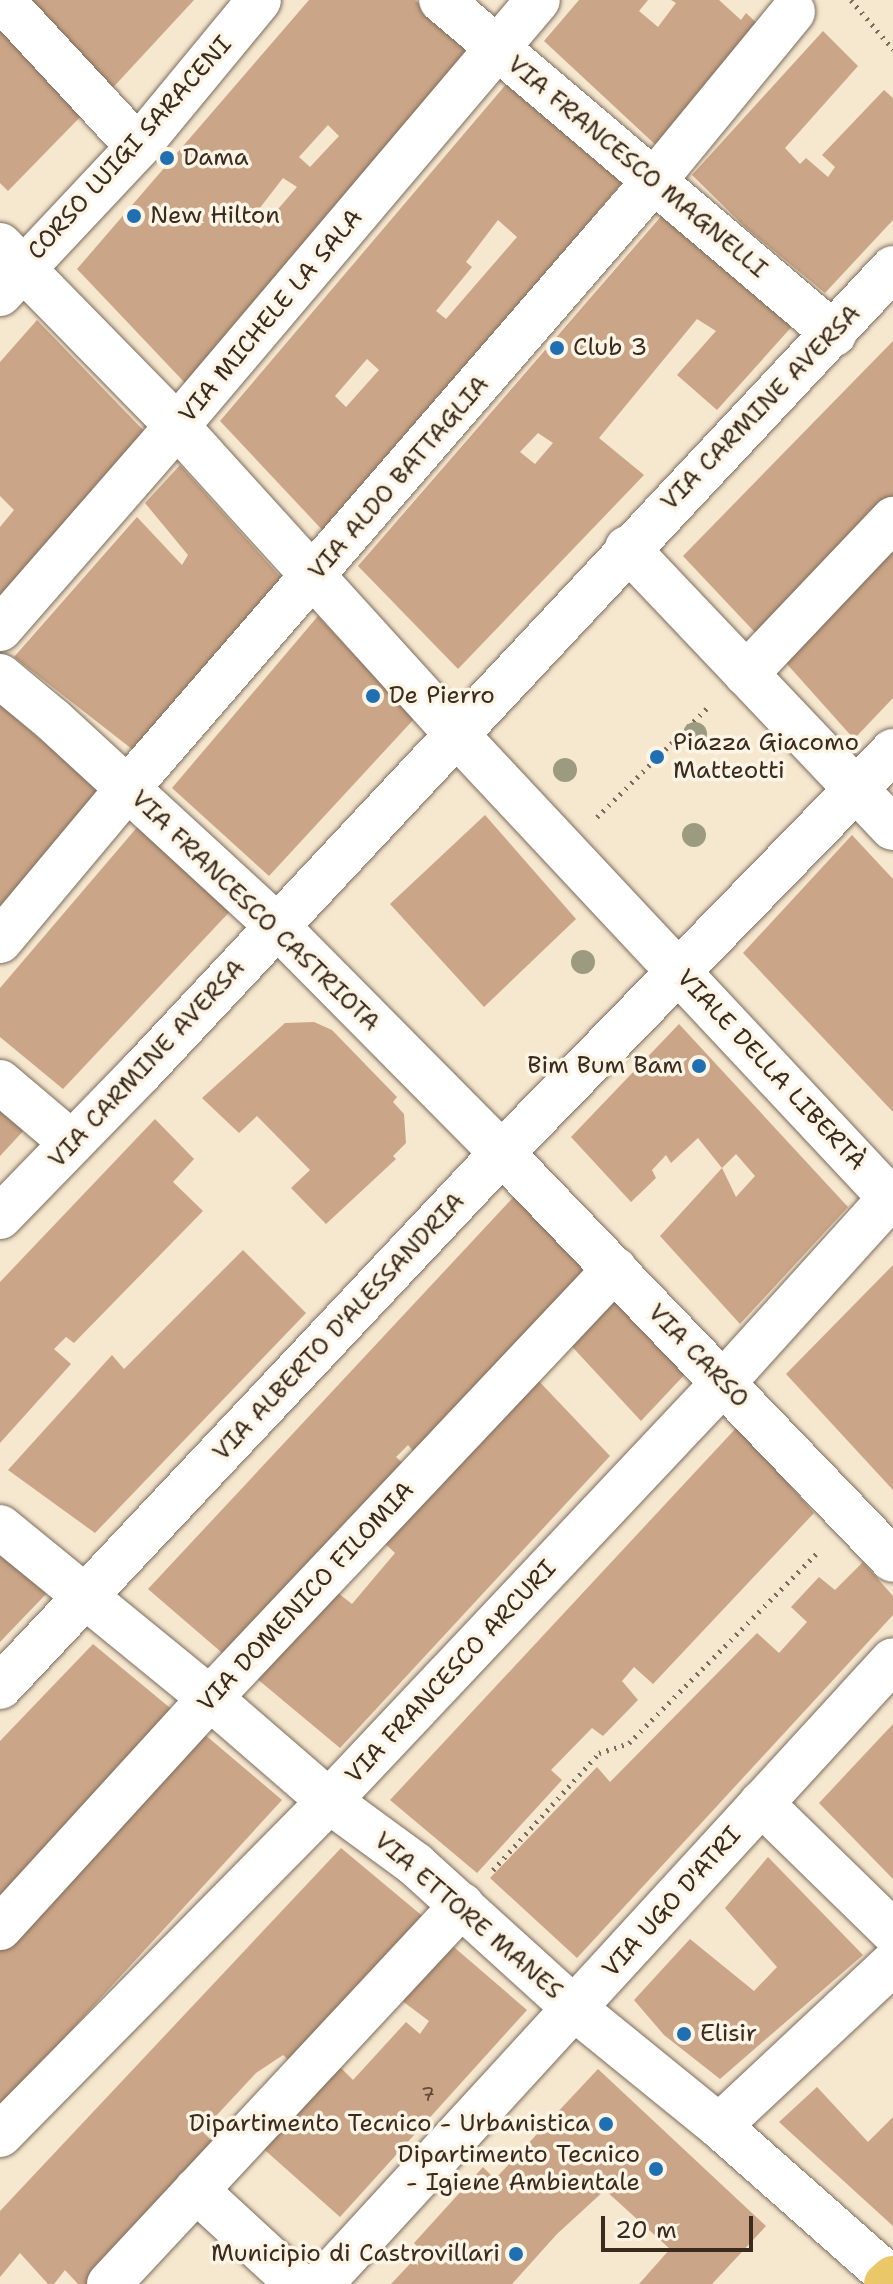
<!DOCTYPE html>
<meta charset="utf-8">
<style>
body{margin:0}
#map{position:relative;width:893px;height:2284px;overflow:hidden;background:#f6e7cf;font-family:"Shantell Sans",sans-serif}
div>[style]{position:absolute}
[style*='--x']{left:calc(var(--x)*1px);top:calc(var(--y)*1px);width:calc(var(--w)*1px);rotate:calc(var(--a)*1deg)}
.building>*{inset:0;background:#cba587}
.path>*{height:5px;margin-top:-2.5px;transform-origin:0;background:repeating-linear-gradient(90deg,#7c6c5c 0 2px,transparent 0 8px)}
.roads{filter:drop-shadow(0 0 2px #7c6c5c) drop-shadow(0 0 2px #7c6c5c)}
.minor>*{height:44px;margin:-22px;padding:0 22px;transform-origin:22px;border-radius:22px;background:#fff}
.major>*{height:44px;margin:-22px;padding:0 22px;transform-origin:22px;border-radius:22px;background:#eac769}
.trees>*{width:24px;height:24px;margin:-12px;border-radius:50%;background:#9c9b80}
.dots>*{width:22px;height:22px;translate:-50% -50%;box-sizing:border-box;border:4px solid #fcf5e5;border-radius:50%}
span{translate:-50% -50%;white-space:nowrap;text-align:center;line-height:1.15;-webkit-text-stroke:7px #fcf5e5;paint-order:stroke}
.number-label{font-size:20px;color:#5f4938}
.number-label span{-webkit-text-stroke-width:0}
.street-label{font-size:24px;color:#3b2a1e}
.poi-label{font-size:24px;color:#3b2a1e}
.left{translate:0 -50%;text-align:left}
.right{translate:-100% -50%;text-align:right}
.scale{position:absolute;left:601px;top:2216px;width:152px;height:36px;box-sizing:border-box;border:4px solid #3b2a1e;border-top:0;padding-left:10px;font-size:24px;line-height:28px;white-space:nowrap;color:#3b2a1e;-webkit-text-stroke:6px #fcf5e5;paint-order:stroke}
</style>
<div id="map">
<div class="building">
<div style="clip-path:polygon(19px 0,194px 0,107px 94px)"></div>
<div style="clip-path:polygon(evenodd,309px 0,415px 0,472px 50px,186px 384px,77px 269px,309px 0,328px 125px,339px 136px,310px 167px,299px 157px,328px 125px,309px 0,283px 178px,297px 187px,261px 229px,252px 218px,283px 178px)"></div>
<div style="clip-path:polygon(579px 0,648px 0,639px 11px,658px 27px,676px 3px,671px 0,719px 0,741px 20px,746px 13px,760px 26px,660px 149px,544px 41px)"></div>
<div style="clip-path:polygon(0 16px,88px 109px,8px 191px,0 183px)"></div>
<div style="clip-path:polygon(823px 31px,858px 66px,785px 148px,800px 164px,806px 158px,828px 177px,835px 167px,822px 155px,884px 90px,893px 98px,893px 220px,825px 293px,745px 227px,692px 175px)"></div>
<div style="clip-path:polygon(evenodd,508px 82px,625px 179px,327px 535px,220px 421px,508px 82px,498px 220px,517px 237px,446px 319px,436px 311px,472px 267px,466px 262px,498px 220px,508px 82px,367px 359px,379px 370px,346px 407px,335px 396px,367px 359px)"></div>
<div style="clip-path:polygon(evenodd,664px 213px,796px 322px,717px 410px,677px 375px,716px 331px,697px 319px,599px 438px,644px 475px,458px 669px,358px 566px,664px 213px,538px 433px,553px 443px,535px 464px,520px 452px,538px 433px)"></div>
<div style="clip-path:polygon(37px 320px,145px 432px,0 603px,0 527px,14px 510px,0 496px,0 362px)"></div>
<div style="clip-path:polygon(893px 341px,893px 506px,764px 642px,683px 556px)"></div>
<div style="clip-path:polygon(180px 465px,285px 582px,137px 753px,14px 657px,137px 517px,182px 565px,188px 555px,145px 503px)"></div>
<div style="clip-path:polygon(893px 532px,893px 698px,854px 739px,778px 654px)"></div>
<div style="clip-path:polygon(318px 616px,414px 719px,269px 876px,172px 788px)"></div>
<div style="clip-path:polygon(0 705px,102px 791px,0 910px)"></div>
<div style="clip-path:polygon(485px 815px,576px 919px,484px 1007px,390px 904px)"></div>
<div style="clip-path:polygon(139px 825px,235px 906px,63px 1089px,0 1037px,0 988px)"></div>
<div style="clip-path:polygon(852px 835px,893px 879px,893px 1112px,743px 953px)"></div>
<div style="clip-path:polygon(314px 1022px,332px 1030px,397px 1097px,393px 1102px,404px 1114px,406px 1143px,393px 1156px,396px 1159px,326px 1224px,291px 1188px,310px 1170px,257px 1116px,239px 1133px,202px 1098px,285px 1023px)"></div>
<div style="clip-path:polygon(679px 1024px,848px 1207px,740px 1324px,660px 1236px,722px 1168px,736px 1197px,755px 1176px,736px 1154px,722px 1168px,698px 1138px,671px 1163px,666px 1155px,652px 1170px,656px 1178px,631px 1202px,571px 1137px)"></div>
<div style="clip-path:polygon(0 1104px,27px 1127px,0 1156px)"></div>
<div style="clip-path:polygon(155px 1119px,194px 1159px,173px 1182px,203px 1211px,74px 1343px,66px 1337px,54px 1349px,71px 1364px,0 1443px,0 1282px)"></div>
<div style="clip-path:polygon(521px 1189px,601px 1269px,419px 1458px,408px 1445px,396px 1457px,410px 1470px,235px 1664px,148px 1589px)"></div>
<div style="clip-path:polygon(243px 1250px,306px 1313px,95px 1533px,8px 1470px,112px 1355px,124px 1369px)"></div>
<div style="clip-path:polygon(893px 1265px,893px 1490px,786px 1374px)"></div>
<div style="clip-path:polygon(611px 1287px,688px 1371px,641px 1421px,564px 1338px)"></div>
<div style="clip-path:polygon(535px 1377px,610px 1456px,340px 1748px,250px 1673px,329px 1586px,352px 1604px,395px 1553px,379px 1538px)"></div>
<div style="clip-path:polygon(738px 1426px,814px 1513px,653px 1684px,634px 1667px,622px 1681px,638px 1700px,603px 1736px,592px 1728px,551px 1770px,562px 1780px,477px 1873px,390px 1800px)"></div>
<div style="clip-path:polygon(0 1554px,47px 1593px,0 1642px)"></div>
<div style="clip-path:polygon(863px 1562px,893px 1596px,893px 1615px,577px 1958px,490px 1878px,597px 1767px,610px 1782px,757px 1633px,779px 1653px,807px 1622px,791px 1607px,819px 1577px,835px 1590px)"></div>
<div style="clip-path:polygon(93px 1644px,181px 1717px,0 1911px,0 1741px)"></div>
<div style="clip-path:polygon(893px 1724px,893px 1879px,819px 1803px)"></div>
<div style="clip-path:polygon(197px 1728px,282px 1800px,0 2108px,0 1940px)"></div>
<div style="clip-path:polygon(341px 1848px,426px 1919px,299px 2070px,283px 2055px,256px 2073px,202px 2131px,215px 2144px,95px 2284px,78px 2284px,65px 2270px,54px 2284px,48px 2284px,20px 2253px,0 2277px,0 2211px)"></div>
<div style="clip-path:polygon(768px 1857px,863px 1955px,720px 2079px,664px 2035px,634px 2000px,690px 1939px,754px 1991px,777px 1967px,725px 1908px)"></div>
<div style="clip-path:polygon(441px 1936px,527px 2010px,340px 2217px,257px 2143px,332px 2059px,353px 2080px,406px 2022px,420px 2034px,429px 2021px,393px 1994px)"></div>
<div style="clip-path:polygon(598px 2069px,766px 2226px,712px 2284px,639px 2284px,670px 2249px,605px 2190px,557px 2234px,512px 2284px,391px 2284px,422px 2251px,414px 2243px,483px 2167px,495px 2179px)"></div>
<div style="clip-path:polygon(817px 2087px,868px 2142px,893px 2117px,893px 2226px,779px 2122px)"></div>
</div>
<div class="path">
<div style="--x:851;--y:0;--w:65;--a:49.4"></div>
<div style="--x:597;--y:817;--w:158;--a:-44.7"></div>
<div style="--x:493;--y:1870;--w:158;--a:-47.8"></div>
<div style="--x:599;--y:1753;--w:32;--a:-18"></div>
<div style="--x:629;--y:1743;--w:269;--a:-45.3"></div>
</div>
<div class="roads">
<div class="minor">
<div style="--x:2;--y:0;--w:200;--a:47.2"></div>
<div style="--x:441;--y:0;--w:516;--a:40.36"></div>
<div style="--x:0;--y:245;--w:253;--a:45.6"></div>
<div style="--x:177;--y:426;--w:414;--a:47.8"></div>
<div style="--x:455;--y:733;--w:641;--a:46.9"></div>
<div style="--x:0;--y:294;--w:202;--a:-46.8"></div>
<div style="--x:138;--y:147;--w:190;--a:-50.5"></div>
<div style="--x:627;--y:548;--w:386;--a:46.5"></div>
<div style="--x:0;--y:629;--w:269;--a:-48.9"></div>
<div style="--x:177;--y:426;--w:558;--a:-49.72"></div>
<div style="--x:746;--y:674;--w:214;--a:-46.5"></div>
<div style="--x:0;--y:676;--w:69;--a:39.7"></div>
<div style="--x:53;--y:720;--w:304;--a:42.6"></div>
<div style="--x:277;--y:926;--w:320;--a:45.3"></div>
<div style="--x:502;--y:1153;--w:564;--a:46.15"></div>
<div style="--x:0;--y:941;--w:198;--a:-50.1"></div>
<div style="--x:127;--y:789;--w:805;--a:-49.08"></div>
<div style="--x:654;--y:181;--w:219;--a:-50.6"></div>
<div style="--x:0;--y:1082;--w:94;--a:40.3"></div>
<div style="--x:0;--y:1217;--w:202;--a:-45.8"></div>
<div style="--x:141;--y:1072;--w:1101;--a:-46.91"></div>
<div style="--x:0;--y:1527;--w:271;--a:39.2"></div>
<div style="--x:210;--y:1698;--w:157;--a:40.9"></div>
<div style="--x:329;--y:1801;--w:107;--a:36.2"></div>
<div style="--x:415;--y:1864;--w:216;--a:42.2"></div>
<div style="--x:575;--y:2009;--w:186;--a:39.1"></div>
<div style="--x:719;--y:2126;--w:232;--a:41.5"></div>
<div style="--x:0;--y:1687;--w:733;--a:-46.77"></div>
<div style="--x:502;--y:1153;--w:561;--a:-45.79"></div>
<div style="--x:761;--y:1803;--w:185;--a:44.3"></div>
<div style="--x:0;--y:1928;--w:311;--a:-47.6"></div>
<div style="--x:210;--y:1698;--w:590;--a:-46.65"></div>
<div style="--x:719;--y:2126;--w:238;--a:-43.1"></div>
<div style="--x:0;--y:2135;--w:469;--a:-45.4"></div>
<div style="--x:329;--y:1801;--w:574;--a:-46.69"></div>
<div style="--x:723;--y:1383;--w:253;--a:-47.9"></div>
<div style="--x:196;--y:2190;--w:139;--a:42.7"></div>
<div style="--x:109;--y:2284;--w:518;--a:-47.03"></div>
<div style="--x:321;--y:2284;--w:846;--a:-47.49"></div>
</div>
<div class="major">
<div style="--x:886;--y:2284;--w:9;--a:-41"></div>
</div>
</div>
<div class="trees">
<div style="left:695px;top:734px"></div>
<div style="left:565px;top:770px"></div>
<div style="left:694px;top:835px"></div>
<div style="left:583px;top:962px"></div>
</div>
<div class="dots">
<div style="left:167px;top:158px;background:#1f6fb2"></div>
<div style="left:134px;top:216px;background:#1f6fb2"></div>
<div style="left:557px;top:348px;background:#1f6fb2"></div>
<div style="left:373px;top:696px;background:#1f6fb2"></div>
<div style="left:657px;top:757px;background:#1f6fb2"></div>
<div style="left:699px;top:1066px;background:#1f6fb2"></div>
<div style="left:684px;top:2034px;background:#1f6fb2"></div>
<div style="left:606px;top:2124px;background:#1f6fb2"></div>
<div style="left:656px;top:2169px;background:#1f6fb2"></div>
<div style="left:516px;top:2254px;background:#1f6fb2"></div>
</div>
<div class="number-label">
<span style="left:428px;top:2094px">7</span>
</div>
<div class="street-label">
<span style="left:130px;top:148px;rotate:-48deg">CORSO LUIGI SARACENI</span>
<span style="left:637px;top:167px;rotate:40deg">VIA FRANCESCO MAGNELLI</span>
<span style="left:271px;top:316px;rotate:-50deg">VIA MICHELE LA SALA</span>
<span style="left:761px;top:408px;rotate:-46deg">VIA CARMINE AVERSA</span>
<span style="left:399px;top:478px;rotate:-49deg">VIA ALDO BATTAGLIA</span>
<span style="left:255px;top:911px;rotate:44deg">VIA FRANCESCO CASTRIOTA</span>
<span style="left:147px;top:1064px;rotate:-47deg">VIA CARMINE AVERSA</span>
<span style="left:771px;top:1070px;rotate:47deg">VIALE DELLA LIBERTÀ</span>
<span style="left:339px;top:1327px;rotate:-47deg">VIA ALBERTO D'ALESSANDRIA</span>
<span style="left:698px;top:1356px;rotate:46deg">VIA CARSO</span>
<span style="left:306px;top:1597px;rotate:-47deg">VIA DOMENICO FILOMIA</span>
<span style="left:451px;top:1672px;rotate:-47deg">VIA FRANCESCO ARCURI</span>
<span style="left:672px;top:1902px;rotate:-48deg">VIA UGO D'ATRI</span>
<span style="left:468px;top:1916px;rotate:41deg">VIA ETTORE MANES</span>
</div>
<div class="poi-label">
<span class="left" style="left:183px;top:158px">Dama</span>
<span class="left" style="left:150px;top:216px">New Hilton</span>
<span class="left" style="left:573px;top:348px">Club 3</span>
<span class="left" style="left:389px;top:696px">De Pierro</span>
<span class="left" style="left:673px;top:757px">Piazza Giacomo<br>Matteotti</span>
<span class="right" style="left:683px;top:1066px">Bim Bum Bam</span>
<span class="left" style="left:700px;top:2034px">Elisir</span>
<span class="right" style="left:590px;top:2124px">Dipartimento Tecnico - Urbanistica</span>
<span class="right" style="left:640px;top:2169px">Dipartimento Tecnico<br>- Igiene Ambientale</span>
<span class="right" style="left:500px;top:2254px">Municipio di Castrovillari</span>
</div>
<div class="scale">20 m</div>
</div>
